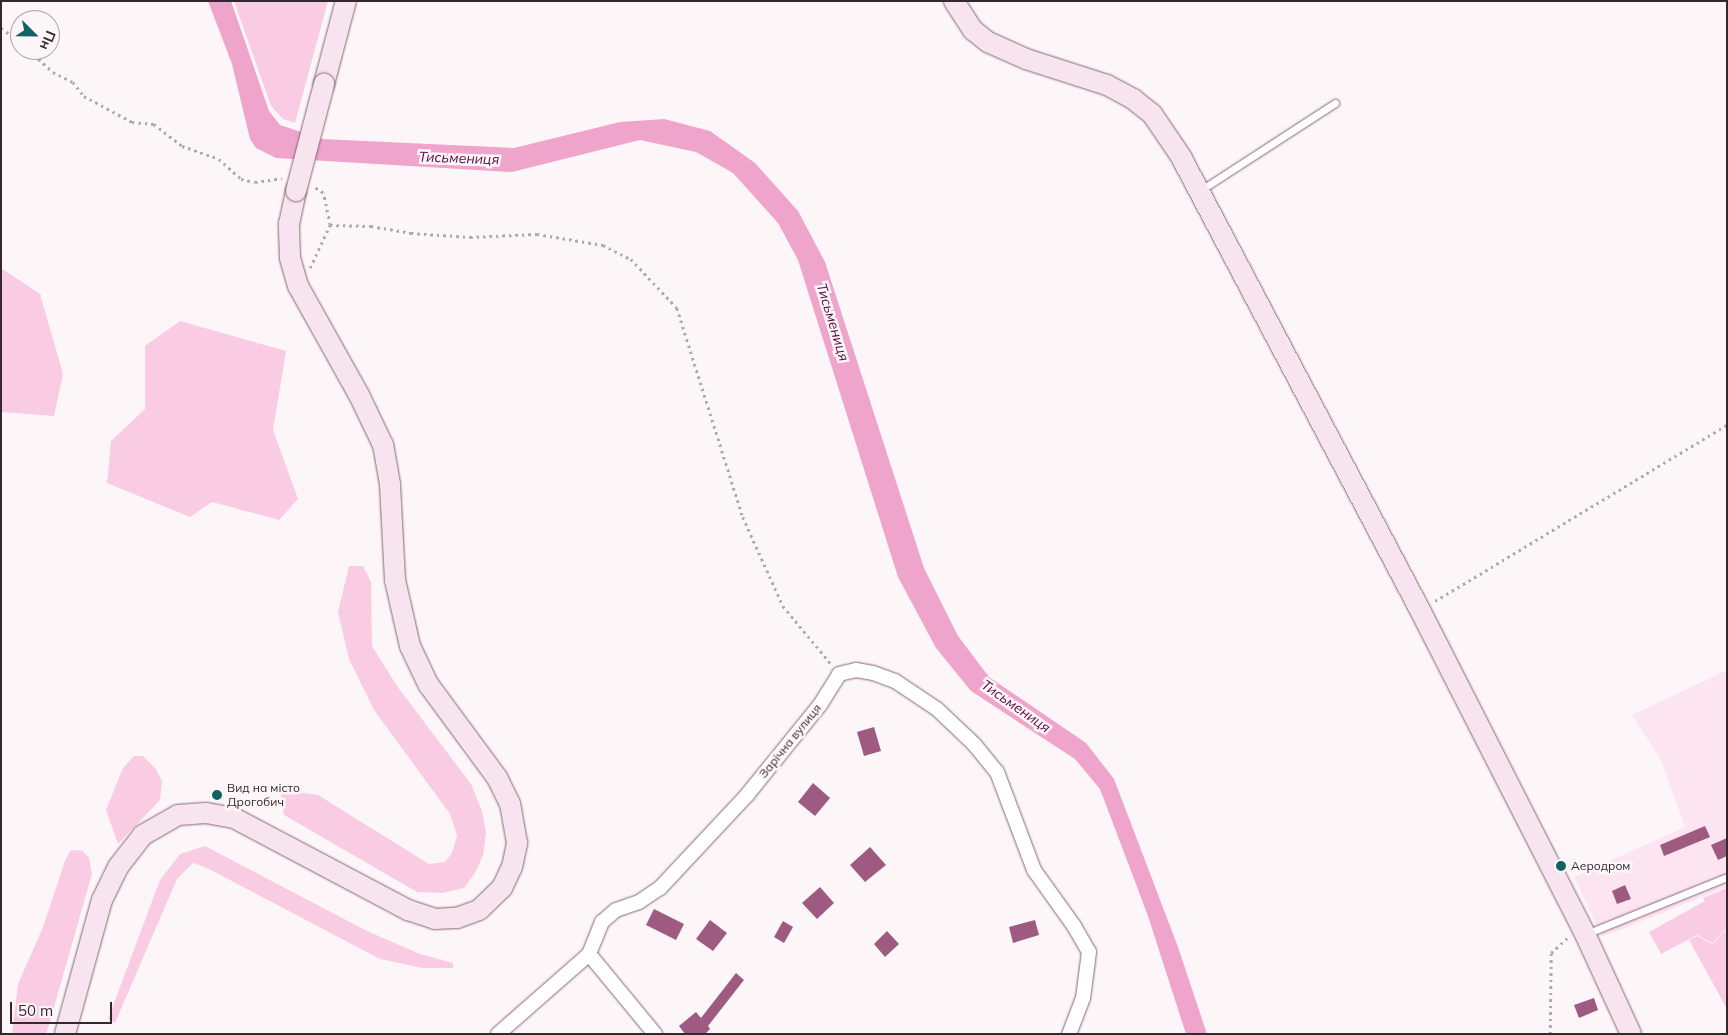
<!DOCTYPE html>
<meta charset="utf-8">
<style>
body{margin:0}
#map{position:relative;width:1728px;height:1035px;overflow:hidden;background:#fdf6f9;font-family:Mulish,sans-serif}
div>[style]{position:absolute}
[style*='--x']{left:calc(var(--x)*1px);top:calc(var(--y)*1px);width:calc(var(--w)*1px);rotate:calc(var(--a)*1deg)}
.built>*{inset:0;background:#fde4f1}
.green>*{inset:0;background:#f9cce3}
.water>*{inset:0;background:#efa4cc}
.building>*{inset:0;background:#9e5a80}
.path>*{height:2.5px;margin-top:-1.25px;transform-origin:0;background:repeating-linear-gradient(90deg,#b1a8ac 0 2.5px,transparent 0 6.5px)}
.roads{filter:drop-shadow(0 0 1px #846776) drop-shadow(0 0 1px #846776)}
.lane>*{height:7px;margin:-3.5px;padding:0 3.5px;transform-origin:3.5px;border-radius:3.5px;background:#fff}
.street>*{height:14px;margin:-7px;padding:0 7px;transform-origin:7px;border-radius:7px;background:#fff}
.secondary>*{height:20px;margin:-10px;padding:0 10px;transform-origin:10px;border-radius:10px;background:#f8e4ee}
.bridges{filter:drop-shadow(0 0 1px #846776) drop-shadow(0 0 1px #846776)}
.secondary-bridge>*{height:20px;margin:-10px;padding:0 10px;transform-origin:10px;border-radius:10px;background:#f8e4ee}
.dots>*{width:14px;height:14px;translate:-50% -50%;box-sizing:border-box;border:2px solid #fdf6f9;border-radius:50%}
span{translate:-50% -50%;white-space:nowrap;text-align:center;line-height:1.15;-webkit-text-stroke:5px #fdf6f9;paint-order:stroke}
.street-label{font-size:12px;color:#34282e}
.poi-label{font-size:12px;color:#34282e}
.left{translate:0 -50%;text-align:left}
.water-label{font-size:14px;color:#5e0541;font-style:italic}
.frame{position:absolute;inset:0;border:2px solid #34282e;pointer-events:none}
.north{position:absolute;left:10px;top:10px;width:50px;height:50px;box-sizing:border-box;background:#fdf6f9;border:1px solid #ada4a8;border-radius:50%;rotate:113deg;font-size:14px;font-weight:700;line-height:20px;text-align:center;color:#34282e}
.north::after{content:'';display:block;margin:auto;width:18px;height:22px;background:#116263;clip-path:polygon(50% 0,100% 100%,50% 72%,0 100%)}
.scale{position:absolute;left:10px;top:1002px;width:102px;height:22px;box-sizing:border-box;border:2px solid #34282e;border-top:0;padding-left:6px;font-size:15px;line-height:18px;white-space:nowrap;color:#34282e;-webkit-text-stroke:4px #fdf6f9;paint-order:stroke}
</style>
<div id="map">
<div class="built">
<div style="clip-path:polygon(1727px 670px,1727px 887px,1602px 937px,1574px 877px,1685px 827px,1661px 760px,1632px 715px)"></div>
</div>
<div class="green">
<div style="clip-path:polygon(234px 1px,328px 1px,295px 123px,283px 119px,271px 106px)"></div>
<div style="clip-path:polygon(1px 268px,40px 294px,63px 374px,54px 416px,1px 412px)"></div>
<div style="clip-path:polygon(180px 321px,286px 351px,273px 430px,298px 499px,279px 520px,212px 502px,190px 517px,107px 483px,111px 441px,145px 409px,145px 346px)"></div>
<div style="clip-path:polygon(349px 566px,363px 566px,371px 582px,372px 646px,397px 686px,471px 784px,482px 811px,486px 833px,483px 855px,475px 873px,464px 888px,442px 893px,417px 892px,284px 815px,280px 790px,318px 795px,429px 864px,445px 862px,452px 853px,457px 835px,450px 814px,374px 710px,349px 659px,338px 612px)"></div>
<div style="clip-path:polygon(134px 756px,143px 756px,155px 768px,162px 781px,160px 800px,118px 844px,106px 810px,123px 768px)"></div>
<div style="clip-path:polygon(205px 846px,367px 931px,420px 954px,453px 963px,453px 968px,422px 968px,380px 959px,207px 868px,193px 863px,177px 879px,115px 1023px,108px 1019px,160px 880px,180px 854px)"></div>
<div style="clip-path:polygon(75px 850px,83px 851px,89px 858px,92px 874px,48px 1028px,46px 1034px,12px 1034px,18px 984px,43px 927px,65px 861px,70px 851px)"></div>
<div style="clip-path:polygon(1727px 888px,1727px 928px,1712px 943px,1697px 935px,1661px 954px,1649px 932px,1705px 901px,1703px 898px)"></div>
<div style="clip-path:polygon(1727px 929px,1727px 1009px,1689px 940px,1697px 936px,1712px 944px)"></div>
</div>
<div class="water">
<div style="clip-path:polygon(208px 1px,231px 1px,269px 111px,280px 125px,322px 139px,514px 148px,620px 122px,664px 119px,710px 131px,755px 163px,798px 211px,825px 262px,924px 568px,958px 636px,989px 677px,1086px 743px,1114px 779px,1178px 947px,1207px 1034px,1186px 1034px,1148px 916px,1100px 789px,1075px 759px,971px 691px,936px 648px,898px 577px,798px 260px,778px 223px,733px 173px,696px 152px,640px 140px,512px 172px,276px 158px,256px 148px,250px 139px,232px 64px)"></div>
</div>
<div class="building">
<div style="clip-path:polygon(874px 727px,881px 751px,864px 756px,857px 732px)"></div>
<div style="clip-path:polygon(813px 783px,830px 798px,815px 816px,798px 802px)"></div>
<div style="clip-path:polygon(1705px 826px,1710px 837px,1664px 856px,1660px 845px)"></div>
<div style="clip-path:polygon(1727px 838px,1727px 856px,1718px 860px,1711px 845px)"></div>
<div style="clip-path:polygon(870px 847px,886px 865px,865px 882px,850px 865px)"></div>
<div style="clip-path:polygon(1625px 885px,1631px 899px,1617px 904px,1612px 891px)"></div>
<div style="clip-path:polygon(820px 887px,834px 903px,817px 919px,802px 903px)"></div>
<div style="clip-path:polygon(654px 909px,684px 924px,676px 940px,646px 925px)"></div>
<div style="clip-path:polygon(710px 920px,727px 933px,713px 951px,696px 939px)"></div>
<div style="clip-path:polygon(1035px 920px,1039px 935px,1013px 943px,1009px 927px)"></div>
<div style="clip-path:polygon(783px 921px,793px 927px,784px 943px,774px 937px)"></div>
<div style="clip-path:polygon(887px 931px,899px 944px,885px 957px,874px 944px)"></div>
<div style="clip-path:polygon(736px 973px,744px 980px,708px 1026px,710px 1029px,705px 1034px,685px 1034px,679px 1026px,696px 1012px,701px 1018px)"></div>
<div style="clip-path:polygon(1594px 998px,1598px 1010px,1579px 1018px,1574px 1005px)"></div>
</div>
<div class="path">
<div style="--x:1;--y:28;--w:23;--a:34"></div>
<div style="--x:29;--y:50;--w:33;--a:43"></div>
<div style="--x:53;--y:72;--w:22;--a:27"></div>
<div style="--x:73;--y:82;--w:18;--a:52"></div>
<div style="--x:84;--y:96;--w:55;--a:28.4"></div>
<div style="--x:132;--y:122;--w:22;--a:5"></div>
<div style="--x:154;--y:124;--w:36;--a:38"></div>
<div style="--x:182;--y:146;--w:39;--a:19"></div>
<div style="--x:219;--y:159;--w:30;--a:42"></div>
<div style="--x:241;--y:179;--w:14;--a:12"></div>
<div style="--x:255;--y:182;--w:27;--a:-8"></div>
<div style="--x:330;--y:225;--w:41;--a:1.4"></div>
<div style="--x:371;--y:226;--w:41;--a:9.9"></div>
<div style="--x:411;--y:233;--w:59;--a:3.9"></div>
<div style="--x:470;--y:237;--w:67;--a:-2.6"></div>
<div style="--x:537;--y:234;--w:67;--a:9.5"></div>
<div style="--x:603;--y:245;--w:31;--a:27"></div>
<div style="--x:631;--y:259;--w:67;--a:46.8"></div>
<div style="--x:677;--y:308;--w:219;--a:72.5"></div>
<div style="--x:743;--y:517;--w:98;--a:65.8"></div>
<div style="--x:783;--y:606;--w:77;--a:50.3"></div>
<div style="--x:310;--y:268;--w:47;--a:-65.1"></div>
<div style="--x:330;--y:225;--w:33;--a:-102"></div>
<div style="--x:323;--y:193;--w:11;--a:-146"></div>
<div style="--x:1435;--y:601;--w:341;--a:-31.1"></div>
<div style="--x:1550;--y:1034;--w:81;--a:-89.3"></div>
<div style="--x:1551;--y:953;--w:23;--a:-43"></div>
</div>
<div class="roads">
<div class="lane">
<div style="--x:1201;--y:190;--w:160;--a:-33"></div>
<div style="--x:1586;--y:934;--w:152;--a:-22"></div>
</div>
<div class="street">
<div style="--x:589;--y:954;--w:35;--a:-68"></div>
<div style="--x:602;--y:922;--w:18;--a:-41"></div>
<div style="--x:616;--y:910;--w:24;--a:-19"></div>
<div style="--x:639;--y:902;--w:25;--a:-34"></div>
<div style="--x:660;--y:888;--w:127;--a:-46.9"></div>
<div style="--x:747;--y:795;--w:116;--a:-51"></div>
<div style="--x:820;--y:705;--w:36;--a:-58"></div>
<div style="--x:839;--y:674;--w:17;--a:-13"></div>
<div style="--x:856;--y:670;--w:17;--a:10"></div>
<div style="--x:873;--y:673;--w:23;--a:20"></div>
<div style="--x:895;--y:681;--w:50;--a:33.7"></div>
<div style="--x:937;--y:709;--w:51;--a:43.4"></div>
<div style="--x:974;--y:744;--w:36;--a:51"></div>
<div style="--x:997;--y:772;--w:105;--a:69.3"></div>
<div style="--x:1034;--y:870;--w:69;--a:54.5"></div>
<div style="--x:1074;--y:926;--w:30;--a:60"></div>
<div style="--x:1089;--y:952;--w:46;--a:97.4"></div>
<div style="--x:1083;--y:998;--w:39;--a:111"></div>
<div style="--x:498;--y:1034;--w:121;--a:-41.3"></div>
<div style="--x:589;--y:954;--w:104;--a:50.5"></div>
</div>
<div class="secondary">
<div style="--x:954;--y:1;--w:35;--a:57"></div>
<div style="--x:973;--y:30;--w:19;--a:39"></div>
<div style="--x:988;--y:42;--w:42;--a:24.1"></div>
<div style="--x:1026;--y:59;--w:85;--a:17.8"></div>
<div style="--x:1107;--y:85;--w:30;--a:28"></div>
<div style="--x:1133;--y:99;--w:24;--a:38"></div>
<div style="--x:1152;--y:114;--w:50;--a:55.7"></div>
<div style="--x:1180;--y:155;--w:514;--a:62.19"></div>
<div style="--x:1420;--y:610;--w:364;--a:63"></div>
<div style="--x:1585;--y:934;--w:110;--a:65.3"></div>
<div style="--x:324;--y:84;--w:86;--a:-75.2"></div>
<div style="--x:65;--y:1034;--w:139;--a:-74.6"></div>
<div style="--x:102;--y:900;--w:37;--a:-64"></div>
<div style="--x:118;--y:867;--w:41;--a:-52"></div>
<div style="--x:143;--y:835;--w:40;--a:-29.7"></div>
<div style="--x:178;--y:815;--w:28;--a:-4"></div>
<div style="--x:206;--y:813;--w:28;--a:10"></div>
<div style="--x:234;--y:818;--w:197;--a:27.9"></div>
<div style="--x:408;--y:910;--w:28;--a:18"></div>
<div style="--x:435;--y:919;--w:22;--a:-3"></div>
<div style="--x:457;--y:918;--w:23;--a:-20"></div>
<div style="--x:479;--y:910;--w:32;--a:-44"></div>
<div style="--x:502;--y:888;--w:23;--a:-65"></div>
<div style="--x:512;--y:867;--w:25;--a:-78"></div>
<div style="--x:517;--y:843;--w:40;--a:-100"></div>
<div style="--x:510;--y:804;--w:28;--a:-116"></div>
<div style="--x:498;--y:779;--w:118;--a:-126.4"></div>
<div style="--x:428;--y:684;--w:42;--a:-115.3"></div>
<div style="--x:410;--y:646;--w:68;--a:-102.8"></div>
<div style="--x:395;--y:580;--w:96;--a:-93"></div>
<div style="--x:390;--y:484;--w:40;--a:-100"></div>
<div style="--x:383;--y:445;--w:55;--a:-115.6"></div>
<div style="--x:359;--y:395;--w:125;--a:-119.2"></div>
<div style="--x:298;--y:286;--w:29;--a:-106"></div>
<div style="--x:290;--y:258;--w:34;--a:-92"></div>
<div style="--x:289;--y:224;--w:34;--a:-78"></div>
</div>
</div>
<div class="bridges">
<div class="secondary-bridge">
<div style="--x:296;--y:191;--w:111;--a:-75.3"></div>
</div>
</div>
<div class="dots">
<div style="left:217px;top:795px;background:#116263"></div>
<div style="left:1561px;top:866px;background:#116263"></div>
</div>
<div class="street-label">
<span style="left:790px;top:741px;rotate:-51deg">Зарічна вулиця</span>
</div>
<div class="poi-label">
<span class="left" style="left:227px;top:795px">Вид на місто<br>Дрогобич</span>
<span class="left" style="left:1571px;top:866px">Аеродром</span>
</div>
<div class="water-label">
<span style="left:459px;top:158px;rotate:2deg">Тисьмениця</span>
<span style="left:833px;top:322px;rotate:73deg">Тисьмениця</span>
<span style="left:1016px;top:706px;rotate:35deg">Тисьмениця</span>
</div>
<div class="frame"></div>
<div class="north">Пн</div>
<div class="scale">50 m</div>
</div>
